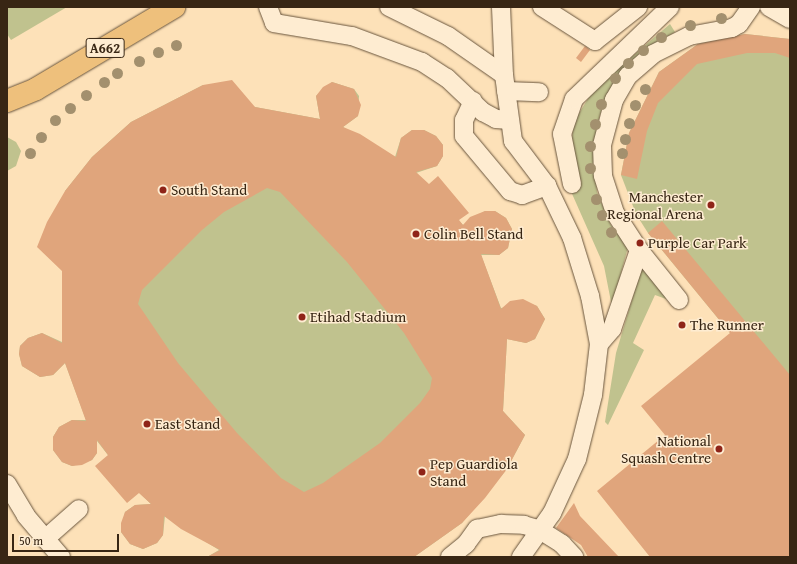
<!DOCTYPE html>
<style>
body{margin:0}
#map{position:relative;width:797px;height:564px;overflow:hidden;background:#fde1b8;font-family:"Gentium Book Plus",serif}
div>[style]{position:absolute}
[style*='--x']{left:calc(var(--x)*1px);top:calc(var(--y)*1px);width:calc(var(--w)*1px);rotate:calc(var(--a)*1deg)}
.green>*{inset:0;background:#c0c28e}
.building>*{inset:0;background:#e0a57c}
.roads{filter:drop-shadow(0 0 1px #69553d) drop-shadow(0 0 1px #69553d)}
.minor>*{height:18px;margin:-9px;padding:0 9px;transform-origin:9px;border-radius:9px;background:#feecd1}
.major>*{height:22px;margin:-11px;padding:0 11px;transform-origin:11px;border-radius:11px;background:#eec07c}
.trees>*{width:11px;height:11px;margin:-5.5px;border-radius:50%;background:#a3906e}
.dots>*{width:11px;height:11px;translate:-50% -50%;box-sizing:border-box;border:2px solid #feecd1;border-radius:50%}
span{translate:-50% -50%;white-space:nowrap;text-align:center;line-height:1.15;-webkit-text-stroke:3px #feecd1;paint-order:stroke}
.shield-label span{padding:1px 3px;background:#feecd1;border:1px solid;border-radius:3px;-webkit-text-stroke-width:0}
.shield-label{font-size:14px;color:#382614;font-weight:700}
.poi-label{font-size:15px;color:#382614}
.left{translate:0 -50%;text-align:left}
.right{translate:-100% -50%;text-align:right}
.frame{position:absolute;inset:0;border:8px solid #382614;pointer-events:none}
.scale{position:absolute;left:12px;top:534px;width:107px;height:18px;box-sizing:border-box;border:2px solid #382614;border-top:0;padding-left:5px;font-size:12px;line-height:14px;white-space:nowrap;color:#382614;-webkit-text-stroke:3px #feecd1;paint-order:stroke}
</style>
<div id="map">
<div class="green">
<div style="clip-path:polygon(7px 7px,67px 7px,11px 40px,7px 34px)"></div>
<div style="clip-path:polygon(670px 24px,675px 32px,639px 54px,607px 96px,600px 115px,594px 152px,597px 192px,611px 225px,628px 247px,612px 307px,604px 266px,569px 187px,581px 183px,572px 141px,573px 123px,594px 89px)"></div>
<div style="clip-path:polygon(745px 34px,790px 39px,790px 393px,730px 333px,648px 233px,636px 214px,621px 175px,629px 133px,659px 72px,698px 44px)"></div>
<div style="clip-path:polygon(332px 82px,354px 89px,359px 96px,358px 116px,343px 127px,395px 157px,401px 138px,412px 130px,424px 130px,436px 136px,443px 145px,443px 156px,437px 166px,416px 173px,463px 225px,485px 211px,495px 211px,506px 218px,512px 229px,508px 248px,499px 255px,481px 255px,501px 308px,531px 304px,537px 306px,545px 319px,535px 339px,526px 343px,507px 339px,503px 411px,525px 435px,507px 469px,462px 523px,414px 557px,207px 557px,219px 550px,165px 516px,163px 535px,157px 543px,143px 549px,130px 544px,121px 532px,125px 512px,135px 505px,151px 504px,132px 486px,97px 441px,97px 453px,92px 460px,72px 466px,62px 462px,53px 450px,53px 437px,59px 427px,72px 420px,86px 420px,65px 363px,53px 375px,40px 377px,22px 366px,19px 354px,20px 346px,28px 338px,42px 333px,62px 342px,65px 191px,92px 157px,131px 122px,203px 85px,255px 107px,320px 119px,316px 96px)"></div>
<div style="clip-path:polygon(7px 137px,16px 142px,21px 151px,16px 166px,7px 171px)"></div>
<div style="clip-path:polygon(643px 263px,665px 289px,666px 299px,655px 295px,633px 343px,644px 350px,608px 425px,605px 422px,616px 353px)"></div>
</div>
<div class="building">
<div style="clip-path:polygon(745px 34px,790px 39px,790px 58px,775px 53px,747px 53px,697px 64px,658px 103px,647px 131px,637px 179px,621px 175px,629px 133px,659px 72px,698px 44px)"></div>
<div style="clip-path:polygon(585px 46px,590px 50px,581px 62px,576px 58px)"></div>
<div style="clip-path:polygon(evenodd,232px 80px,255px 107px,320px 119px,316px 96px,323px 87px,332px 82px,354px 89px,361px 105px,358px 116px,343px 127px,360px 134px,396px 157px,401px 138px,412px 130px,424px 130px,436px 136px,443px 145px,443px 156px,437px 166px,416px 172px,429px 184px,438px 176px,469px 213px,459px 220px,463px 225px,470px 217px,485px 211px,495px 211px,506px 218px,512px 229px,508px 248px,499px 255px,481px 254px,501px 309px,510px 301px,523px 299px,537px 306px,545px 319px,535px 339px,526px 343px,507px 339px,503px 411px,525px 435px,507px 469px,485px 498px,462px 523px,414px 557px,207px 557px,220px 550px,181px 529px,164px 516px,163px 535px,157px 543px,143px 549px,130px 544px,121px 532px,121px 523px,125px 512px,135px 505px,151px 504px,139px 493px,127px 503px,95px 466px,108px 455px,97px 440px,97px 453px,92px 460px,82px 465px,72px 466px,62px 462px,53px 450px,53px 437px,59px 427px,72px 420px,86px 421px,65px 363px,53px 375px,40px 377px,22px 366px,19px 354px,20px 346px,28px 338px,42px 333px,62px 343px,62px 271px,37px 247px,47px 222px,65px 191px,92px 157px,131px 122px,203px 85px,232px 80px,267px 188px,280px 192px,347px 262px,404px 333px,432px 378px,430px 389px,420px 403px,380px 443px,323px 483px,304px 492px,281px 478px,237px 433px,178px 363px,138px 304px,142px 290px,202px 230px,224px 212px,267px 188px)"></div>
<div style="clip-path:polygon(662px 221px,790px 375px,790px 555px,787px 557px,650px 557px,597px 491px,665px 435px,641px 406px,730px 333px,648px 233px)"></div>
<div style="clip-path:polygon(574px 503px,580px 516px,619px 557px,588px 557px,581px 545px,556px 528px)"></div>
</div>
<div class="roads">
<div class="minor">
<div style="--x:268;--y:7;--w:17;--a:69"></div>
<div style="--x:274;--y:23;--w:79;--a:9.5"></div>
<div style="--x:352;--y:36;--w:75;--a:20.4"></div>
<div style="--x:422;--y:62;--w:30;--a:33"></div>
<div style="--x:447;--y:78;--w:50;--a:43.4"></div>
<div style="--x:483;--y:112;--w:15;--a:28"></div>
<div style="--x:496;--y:119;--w:13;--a:4"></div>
<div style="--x:389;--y:7;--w:66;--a:26.2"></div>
<div style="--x:448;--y:36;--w:68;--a:34.9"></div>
<div style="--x:501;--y:7;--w:68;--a:87.5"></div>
<div style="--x:504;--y:75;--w:67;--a:82.2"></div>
<div style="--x:513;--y:141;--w:56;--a:52.9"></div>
<div style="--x:547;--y:186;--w:58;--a:64.3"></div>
<div style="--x:572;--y:238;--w:61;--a:72.8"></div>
<div style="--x:590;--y:296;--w:49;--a:79.4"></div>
<div style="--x:599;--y:344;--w:51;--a:96.7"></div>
<div style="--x:593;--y:395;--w:66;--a:104"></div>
<div style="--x:577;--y:459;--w:60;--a:114.8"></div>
<div style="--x:552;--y:513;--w:54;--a:125.2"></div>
<div style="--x:542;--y:7;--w:63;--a:32.7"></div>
<div style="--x:595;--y:41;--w:55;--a:-38.3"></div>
<div style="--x:769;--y:7;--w:24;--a:30"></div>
<div style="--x:506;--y:91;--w:33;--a:2"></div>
<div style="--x:473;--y:101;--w:21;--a:115"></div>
<div style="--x:464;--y:120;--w:16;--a:90"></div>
<div style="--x:464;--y:136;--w:72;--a:50.1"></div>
<div style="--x:510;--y:191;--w:13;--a:18"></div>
<div style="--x:522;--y:195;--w:27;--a:-20"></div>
<div style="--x:572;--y:184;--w:51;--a:-101.3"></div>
<div style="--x:562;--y:134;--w:37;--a:-71"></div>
<div style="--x:574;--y:99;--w:133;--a:-43.8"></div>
<div style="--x:639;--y:250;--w:64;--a:51.3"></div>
<div style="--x:599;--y:344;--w:20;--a:-49"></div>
<div style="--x:612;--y:329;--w:83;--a:-71.1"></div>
<div style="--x:639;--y:250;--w:44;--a:-123"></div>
<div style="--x:615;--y:213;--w:40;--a:-108"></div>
<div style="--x:603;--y:175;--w:30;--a:-92"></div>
<div style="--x:602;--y:145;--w:47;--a:-75.1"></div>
<div style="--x:614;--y:100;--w:28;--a:-60"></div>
<div style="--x:628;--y:76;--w:33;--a:-41"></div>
<div style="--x:653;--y:54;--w:40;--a:-26.6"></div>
<div style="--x:689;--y:36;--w:44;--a:-10.5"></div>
<div style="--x:732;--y:28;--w:8;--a:-30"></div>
<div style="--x:739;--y:24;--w:21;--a:-55"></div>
<div style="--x:7;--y:484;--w:37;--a:59"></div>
<div style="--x:26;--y:516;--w:54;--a:49.5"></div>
<div style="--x:45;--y:539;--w:45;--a:-41.4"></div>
<div style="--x:450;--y:557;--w:21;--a:-39"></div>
<div style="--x:466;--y:544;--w:19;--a:-54"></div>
<div style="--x:477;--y:529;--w:25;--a:-12"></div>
<div style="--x:501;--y:524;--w:23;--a:2"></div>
<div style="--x:524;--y:525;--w:17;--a:17"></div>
<div style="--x:540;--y:530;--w:26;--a:32"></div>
<div style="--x:562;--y:544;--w:18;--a:47"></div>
</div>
<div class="major">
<div style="--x:7;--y:101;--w:31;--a:-22"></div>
<div style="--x:36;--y:89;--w:161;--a:-30.7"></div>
</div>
</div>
<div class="trees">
<div style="left:721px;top:18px"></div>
<div style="left:690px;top:25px"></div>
<div style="left:661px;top:37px"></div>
<div style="left:176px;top:45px"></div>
<div style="left:643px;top:50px"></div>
<div style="left:158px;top:52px"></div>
<div style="left:139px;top:61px"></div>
<div style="left:628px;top:63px"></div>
<div style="left:117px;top:73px"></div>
<div style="left:615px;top:78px"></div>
<div style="left:104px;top:82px"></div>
<div style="left:645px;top:89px"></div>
<div style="left:86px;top:95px"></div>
<div style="left:601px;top:104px"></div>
<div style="left:635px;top:105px"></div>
<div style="left:70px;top:108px"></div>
<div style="left:55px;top:120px"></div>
<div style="left:629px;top:123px"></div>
<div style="left:595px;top:124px"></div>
<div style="left:41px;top:137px"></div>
<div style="left:625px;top:139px"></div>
<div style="left:590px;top:146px"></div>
<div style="left:30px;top:153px"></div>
<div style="left:622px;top:153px"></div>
<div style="left:590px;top:168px"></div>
<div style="left:596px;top:199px"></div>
<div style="left:602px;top:215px"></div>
<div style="left:611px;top:232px"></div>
</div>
<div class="dots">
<div style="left:163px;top:190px;background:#8f2418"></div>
<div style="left:711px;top:205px;background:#8f2418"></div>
<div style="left:416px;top:234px;background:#8f2418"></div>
<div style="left:640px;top:243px;background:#8f2418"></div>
<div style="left:302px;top:317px;background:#8f2418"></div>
<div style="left:682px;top:325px;background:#8f2418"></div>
<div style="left:147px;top:424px;background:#8f2418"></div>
<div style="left:719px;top:449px;background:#8f2418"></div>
<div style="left:422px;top:472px;background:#8f2418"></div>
</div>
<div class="shield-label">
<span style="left:105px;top:48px">A662</span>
</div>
<div class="poi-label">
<span class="left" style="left:171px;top:190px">South Stand</span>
<span class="right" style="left:703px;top:205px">Manchester<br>Regional Arena</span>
<span class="left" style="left:424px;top:234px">Colin Bell Stand</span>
<span class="left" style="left:648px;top:243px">Purple Car Park</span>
<span class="left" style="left:310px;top:317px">Etihad Stadium</span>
<span class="left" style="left:690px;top:325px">The Runner</span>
<span class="left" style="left:155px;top:424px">East Stand</span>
<span class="right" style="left:711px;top:449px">National<br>Squash Centre</span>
<span class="left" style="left:430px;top:472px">Pep Guardiola<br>Stand</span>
</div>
<div class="frame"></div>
<div class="scale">50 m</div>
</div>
